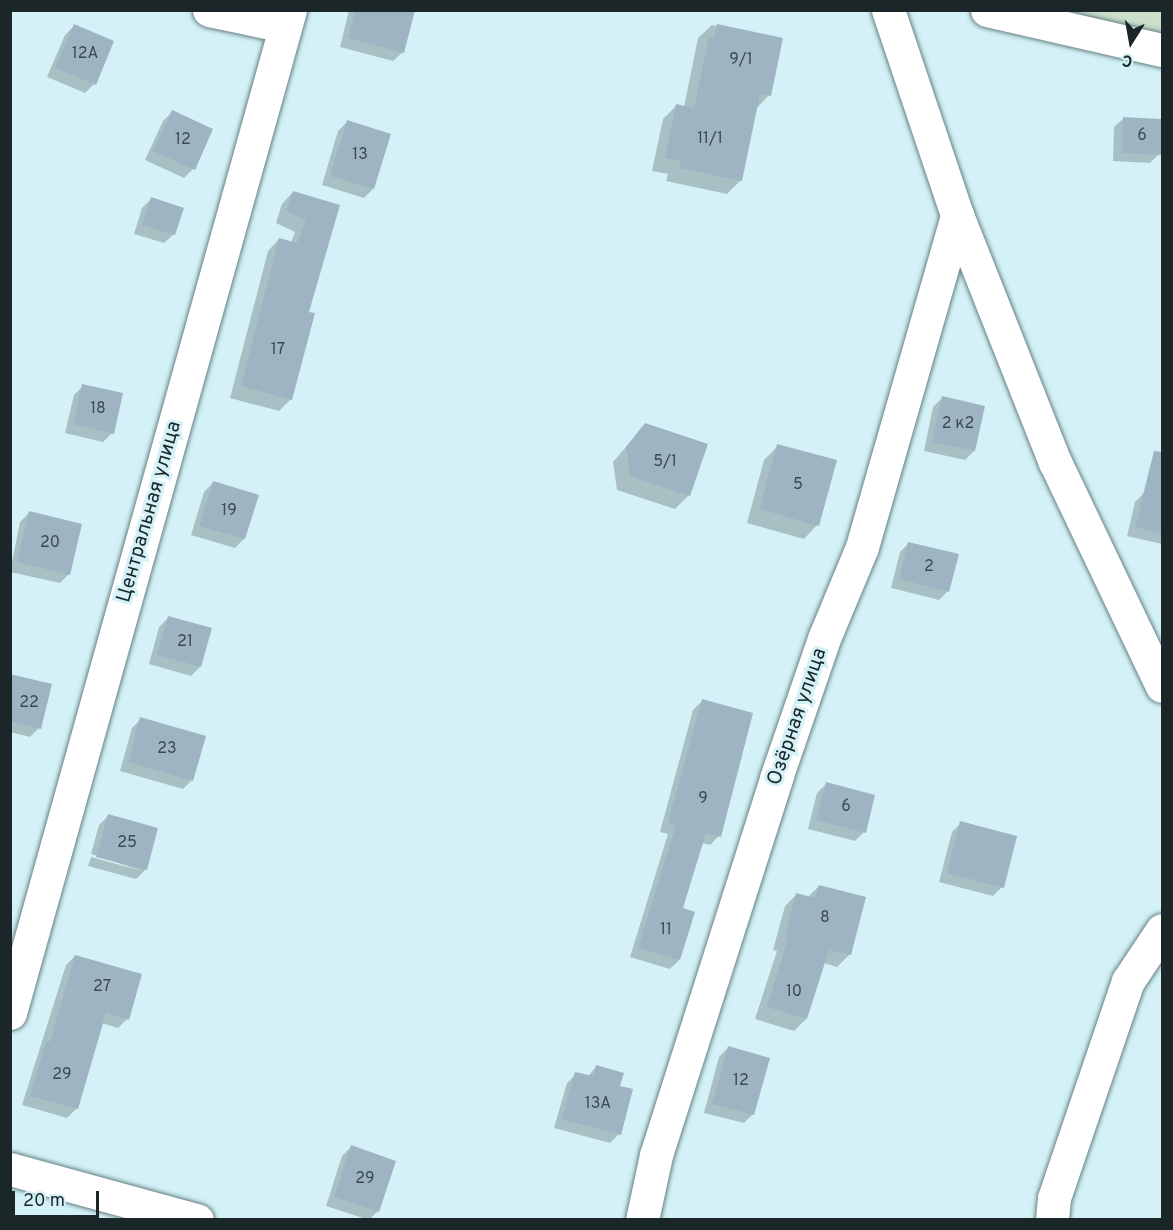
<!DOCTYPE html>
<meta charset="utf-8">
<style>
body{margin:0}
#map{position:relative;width:1173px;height:1230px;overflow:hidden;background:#d3f1f6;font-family:Overpass,sans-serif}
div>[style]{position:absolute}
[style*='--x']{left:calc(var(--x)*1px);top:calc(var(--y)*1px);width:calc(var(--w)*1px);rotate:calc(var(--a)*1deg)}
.green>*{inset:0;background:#cbdfcb}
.shadow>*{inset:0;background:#0003}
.building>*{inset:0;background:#9eb4c3}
.roads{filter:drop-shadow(0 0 2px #658084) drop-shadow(0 0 2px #658084)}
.minor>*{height:33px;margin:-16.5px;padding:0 16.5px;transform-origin:16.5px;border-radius:16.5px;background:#fff}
span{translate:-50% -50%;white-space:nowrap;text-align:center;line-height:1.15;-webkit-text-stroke:6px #d3f1f6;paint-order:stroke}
.number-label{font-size:16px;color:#3b4a4e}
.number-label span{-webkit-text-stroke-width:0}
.street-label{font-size:20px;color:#1a2627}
.frame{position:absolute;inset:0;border:12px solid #1a2627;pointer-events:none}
.north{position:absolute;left:1101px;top:12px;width:60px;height:60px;-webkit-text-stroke:4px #d3f1f6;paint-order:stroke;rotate:191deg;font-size:16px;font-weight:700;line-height:24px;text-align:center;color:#1a2627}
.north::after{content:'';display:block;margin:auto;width:21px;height:27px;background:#1a2627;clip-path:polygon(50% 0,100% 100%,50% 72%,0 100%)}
.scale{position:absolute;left:12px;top:1191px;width:87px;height:27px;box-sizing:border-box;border:3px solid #1a2627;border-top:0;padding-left:8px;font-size:18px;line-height:21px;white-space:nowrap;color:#1a2627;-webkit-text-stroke:4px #d3f1f6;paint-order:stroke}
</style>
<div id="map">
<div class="green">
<div style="clip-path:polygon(989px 11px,1162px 11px,1162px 49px)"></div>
</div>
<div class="shadow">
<div style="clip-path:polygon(349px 10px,414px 10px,403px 52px,393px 61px,340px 47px)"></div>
<div style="clip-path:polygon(712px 25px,781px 39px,769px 95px,755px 110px,741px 180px,727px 194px,666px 181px,668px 174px,652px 171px,663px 119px,676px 106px,684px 107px,698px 38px)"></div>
<div style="clip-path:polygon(74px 26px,94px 84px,85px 93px,47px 77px,65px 35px)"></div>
<div style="clip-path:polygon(172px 112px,193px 169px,184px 178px,145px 160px,163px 121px)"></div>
<div style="clip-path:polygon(1124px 118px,1159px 154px,1150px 163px,1113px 161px,1114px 127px)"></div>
<div style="clip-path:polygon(347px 122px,373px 189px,364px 198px,322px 185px,338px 131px)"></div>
<div style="clip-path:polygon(293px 192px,339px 206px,307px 313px,291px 399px,279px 411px,230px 398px,268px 251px,279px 239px,291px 243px,295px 232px,276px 223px,282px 204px)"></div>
<div style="clip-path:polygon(151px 199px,174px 234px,164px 243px,134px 234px,142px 208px)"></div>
<div style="clip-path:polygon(83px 386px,112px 433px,103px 442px,65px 433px,74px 395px)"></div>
<div style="clip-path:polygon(942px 398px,974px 451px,965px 460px,924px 451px,933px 407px)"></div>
<div style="clip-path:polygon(646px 424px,689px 495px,675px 509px,617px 490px,613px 462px)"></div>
<div style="clip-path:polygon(778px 446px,817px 525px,804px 539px,747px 523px,764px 460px)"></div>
<div style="clip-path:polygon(213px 483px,244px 539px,235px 548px,191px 535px,204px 492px)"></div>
<div style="clip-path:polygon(1144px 493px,1162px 497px,1162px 544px,1127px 536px,1135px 502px)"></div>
<div style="clip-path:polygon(29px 513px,69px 574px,60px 583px,10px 572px,20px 522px)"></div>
<div style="clip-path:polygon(909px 543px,948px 591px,939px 600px,891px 588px,900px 552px)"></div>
<div style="clip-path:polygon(168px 618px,200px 667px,191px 676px,149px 664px,159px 627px)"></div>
<div style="clip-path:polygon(10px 675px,39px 728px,30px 737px,10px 732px)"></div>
<div style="clip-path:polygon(702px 701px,719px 836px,710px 845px,702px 843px,681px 909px,679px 960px,670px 969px,630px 957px,668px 834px,660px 832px,693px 710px)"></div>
<div style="clip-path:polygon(141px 719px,192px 780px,183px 789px,120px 771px,132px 728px)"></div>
<div style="clip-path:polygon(826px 784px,864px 832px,855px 841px,808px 829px,817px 793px)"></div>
<div style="clip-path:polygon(108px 816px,156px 830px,145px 870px,136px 879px,88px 866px,91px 857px,142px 871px,91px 854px,99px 825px)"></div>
<div style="clip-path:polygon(961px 823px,1002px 887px,993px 896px,939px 882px,952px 832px)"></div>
<div style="clip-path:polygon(819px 886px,850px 954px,837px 967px,824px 963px,806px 1019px,794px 1031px,755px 1019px,777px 951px,773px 950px,785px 906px,797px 894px,808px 897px)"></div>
<div style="clip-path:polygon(75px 956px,127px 1019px,118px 1028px,101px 1023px,76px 1109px,67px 1118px,22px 1105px,66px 965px)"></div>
<div style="clip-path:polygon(728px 1048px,753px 1114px,744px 1123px,704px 1113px,719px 1057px)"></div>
<div style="clip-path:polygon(596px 1067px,619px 1087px,619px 1134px,610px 1143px,554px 1128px,567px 1083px,576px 1074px,587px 1077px)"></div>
<div style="clip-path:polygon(351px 1147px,378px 1211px,369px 1220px,326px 1206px,342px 1156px)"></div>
</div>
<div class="building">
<div style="clip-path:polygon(355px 10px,415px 10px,404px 53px,348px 38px)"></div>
<div style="clip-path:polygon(74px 24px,114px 41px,96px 85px,55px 68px)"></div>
<div style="clip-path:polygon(717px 24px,783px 38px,771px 96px,760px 94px,742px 181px,679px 168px,681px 161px,665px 158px,676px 104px,694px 108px,709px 37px,714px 38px)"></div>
<div style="clip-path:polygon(172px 110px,213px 129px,195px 170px,153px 151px)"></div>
<div style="clip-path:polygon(1123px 117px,1162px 119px,1161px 155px,1122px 153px)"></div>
<div style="clip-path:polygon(347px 120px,391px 134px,374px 189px,330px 176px)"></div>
<div style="clip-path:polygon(293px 191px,340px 205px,309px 312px,315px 313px,292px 400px,241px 386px,279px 238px,297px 243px,306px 220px,287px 211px)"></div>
<div style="clip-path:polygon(151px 197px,184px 208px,175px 235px,142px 225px)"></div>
<div style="clip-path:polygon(82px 384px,123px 393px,114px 434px,73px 424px)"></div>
<div style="clip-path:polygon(942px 396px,985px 406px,975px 451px,932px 442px)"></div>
<div style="clip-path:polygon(645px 423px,708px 444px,690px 496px,630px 476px,626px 447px)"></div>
<div style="clip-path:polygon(777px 444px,837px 460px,819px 526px,759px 509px)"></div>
<div style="clip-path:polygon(1154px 451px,1162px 452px,1162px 534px,1135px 527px)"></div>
<div style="clip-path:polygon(213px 481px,259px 495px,245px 539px,199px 526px)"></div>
<div style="clip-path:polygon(29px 511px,82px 524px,70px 575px,17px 562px)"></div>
<div style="clip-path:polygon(908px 542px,959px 554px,949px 592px,899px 579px)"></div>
<div style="clip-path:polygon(168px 616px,212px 628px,201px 667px,157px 655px)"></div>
<div style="clip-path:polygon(10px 674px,52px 684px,41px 729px,10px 721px)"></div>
<div style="clip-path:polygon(702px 699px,753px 713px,721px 837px,706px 833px,683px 908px,695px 912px,680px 960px,638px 948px,676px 825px,668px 823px)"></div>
<div style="clip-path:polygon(140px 717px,206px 736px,193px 781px,128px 762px)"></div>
<div style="clip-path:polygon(826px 782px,875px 795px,866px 833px,816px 820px)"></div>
<div style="clip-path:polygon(108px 814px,158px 828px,147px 870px,96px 857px)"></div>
<div style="clip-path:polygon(960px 821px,1017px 836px,1004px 888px,947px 873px)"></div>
<div style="clip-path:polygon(819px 885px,866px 897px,851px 955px,829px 950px,807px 1019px,767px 1007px,788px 939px,785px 938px,796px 893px,815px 898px)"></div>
<div style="clip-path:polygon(75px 955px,142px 974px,129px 1020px,106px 1013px,78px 1109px,30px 1096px,46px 1041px,50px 1042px)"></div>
<div style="clip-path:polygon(728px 1046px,770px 1058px,754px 1115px,712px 1104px)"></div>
<div style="clip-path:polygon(596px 1065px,624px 1073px,620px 1086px,633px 1089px,621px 1135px,562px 1119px,575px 1072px,593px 1076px)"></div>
<div style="clip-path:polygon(351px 1145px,396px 1161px,379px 1212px,334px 1197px)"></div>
</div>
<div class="roads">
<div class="minor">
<div style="--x:209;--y:10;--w:78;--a:11.9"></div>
<div style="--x:888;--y:10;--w:216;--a:71.4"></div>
<div style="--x:957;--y:215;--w:266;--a:68.4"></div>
<div style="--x:1055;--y:462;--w:248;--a:64.5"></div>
<div style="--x:987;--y:10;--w:180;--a:12.9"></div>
<div style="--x:10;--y:1013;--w:1041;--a:-74.4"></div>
<div style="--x:10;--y:1169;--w:194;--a:15.3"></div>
<div style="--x:642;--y:1220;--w:66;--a:-77.8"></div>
<div style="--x:656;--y:1155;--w:396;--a:-72.3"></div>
<div style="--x:776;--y:778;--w:150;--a:-71"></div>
<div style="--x:825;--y:636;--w:96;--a:-67.4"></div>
<div style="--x:862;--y:547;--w:345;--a:-74"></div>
<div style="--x:1052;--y:1220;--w:22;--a:-85"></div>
<div style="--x:1054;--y:1198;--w:229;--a:-71.2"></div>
<div style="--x:1128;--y:981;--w:61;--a:-56.3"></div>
</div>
</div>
<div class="number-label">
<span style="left:85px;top:54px">12А</span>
<span style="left:741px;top:60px">9/1</span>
<span style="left:1142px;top:136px">6</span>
<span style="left:710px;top:139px">11/1</span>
<span style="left:183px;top:140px">12</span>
<span style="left:360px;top:155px">13</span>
<span style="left:278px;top:350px">17</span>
<span style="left:98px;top:409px">18</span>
<span style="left:958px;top:424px">2 к2</span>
<span style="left:665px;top:462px">5/1</span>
<span style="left:798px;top:485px">5</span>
<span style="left:229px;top:511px">19</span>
<span style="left:50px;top:543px">20</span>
<span style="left:929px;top:567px">2</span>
<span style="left:185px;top:642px">21</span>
<span style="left:29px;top:703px">22</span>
<span style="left:167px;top:749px">23</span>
<span style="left:703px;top:799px">9</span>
<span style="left:846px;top:807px">6</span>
<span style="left:127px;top:843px">25</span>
<span style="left:825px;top:918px">8</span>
<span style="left:666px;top:930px">11</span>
<span style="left:102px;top:987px">27</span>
<span style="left:794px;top:992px">10</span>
<span style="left:62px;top:1075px">29</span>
<span style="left:741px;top:1081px">12</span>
<span style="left:598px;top:1104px">13А</span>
<span style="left:365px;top:1179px">29</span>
</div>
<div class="street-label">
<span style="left:150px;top:512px;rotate:-74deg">Центральная улица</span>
<span style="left:798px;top:717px;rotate:-71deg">Озёрная улица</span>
</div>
<div class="frame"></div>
<div class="north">С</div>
<div class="scale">20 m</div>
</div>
